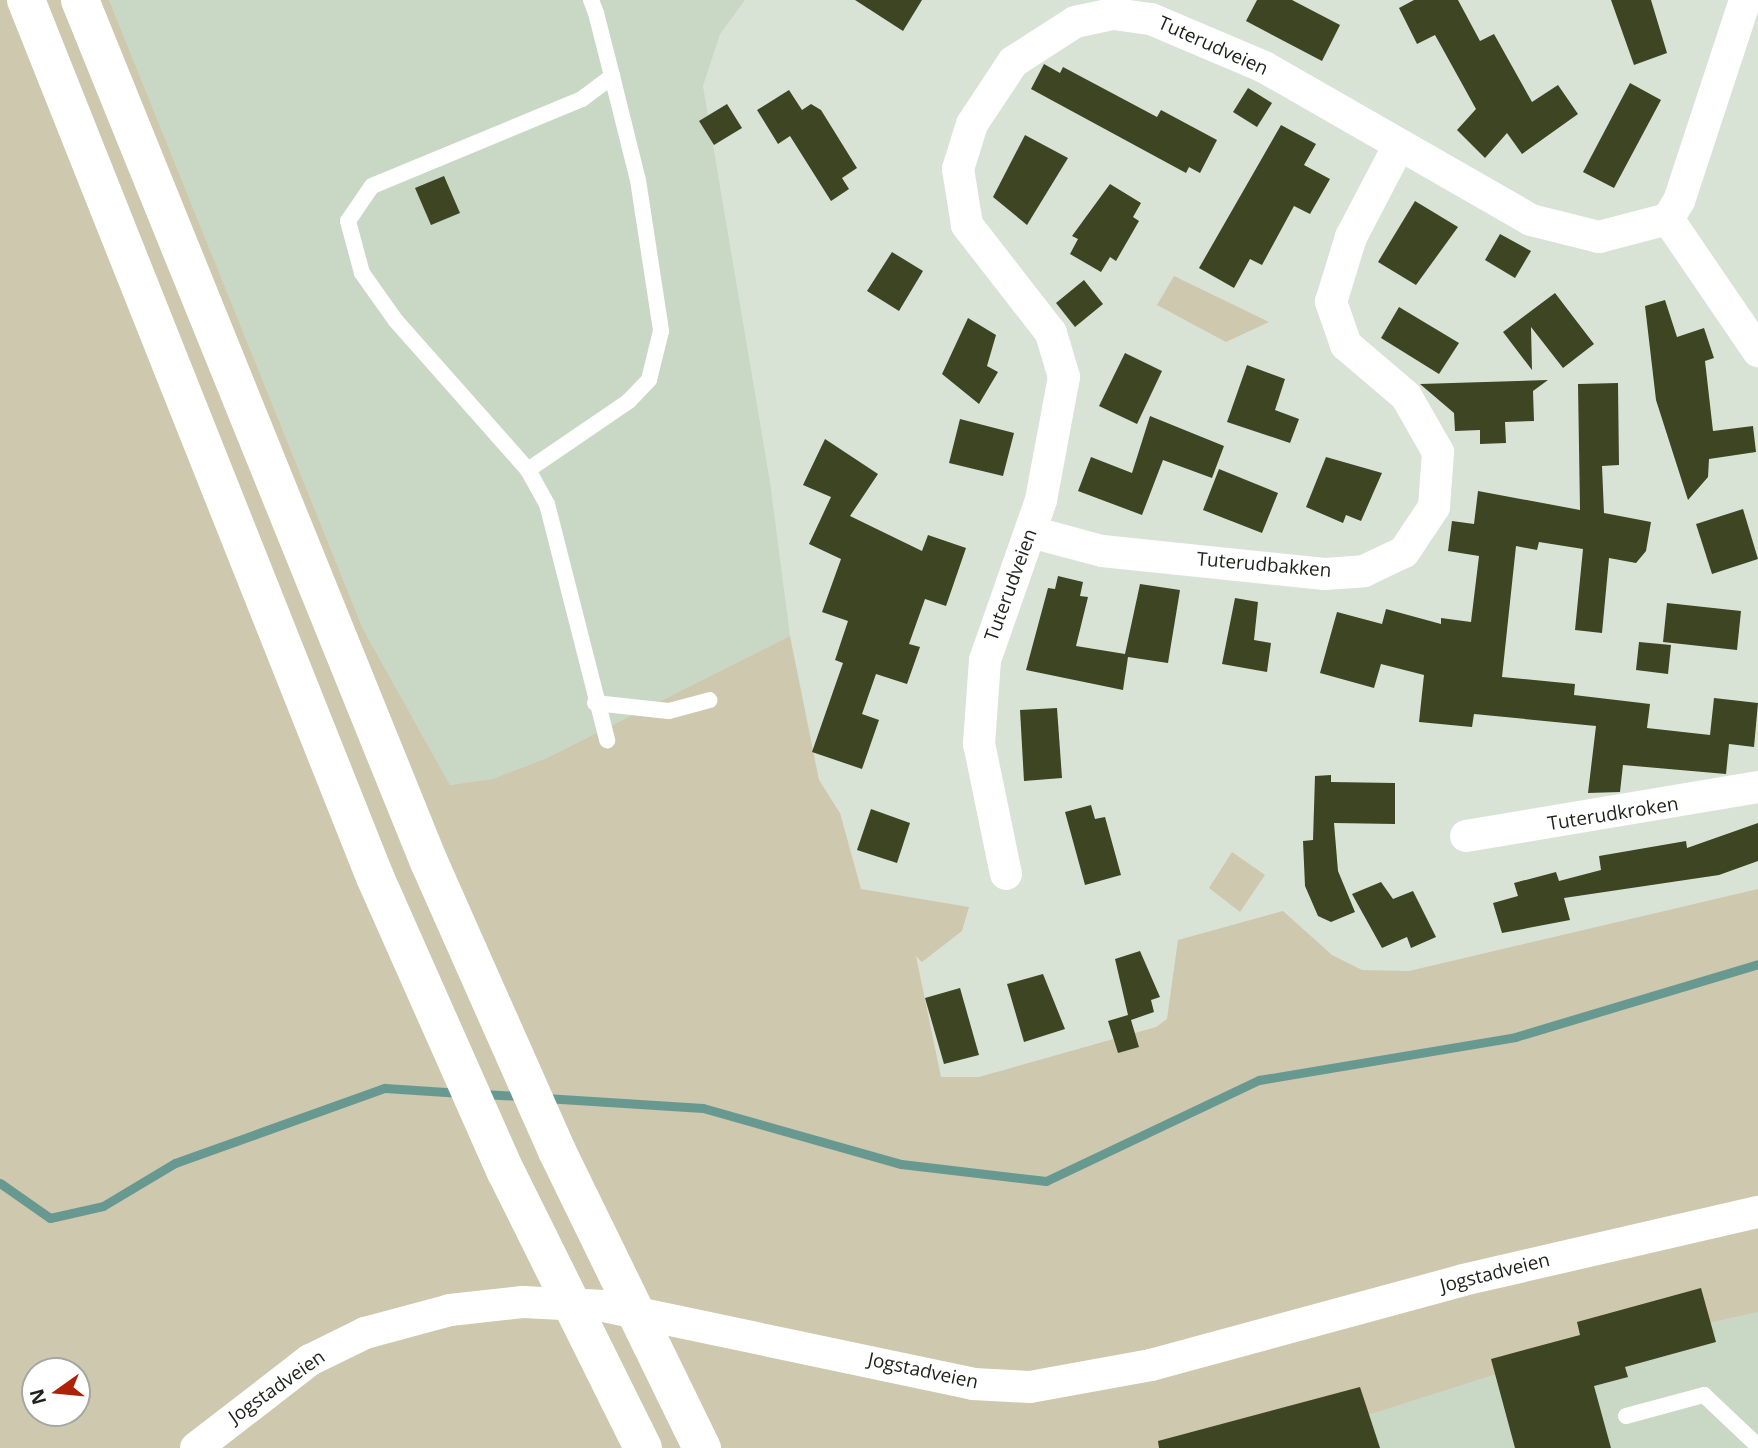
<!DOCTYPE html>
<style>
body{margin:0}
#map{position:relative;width:1758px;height:1448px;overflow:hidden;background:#d8e3d6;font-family:"Open Sans",sans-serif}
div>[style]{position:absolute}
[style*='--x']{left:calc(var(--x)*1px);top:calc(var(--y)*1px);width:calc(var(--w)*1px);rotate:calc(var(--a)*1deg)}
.built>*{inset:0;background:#c8d8c4}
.green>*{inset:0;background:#cec8af}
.stream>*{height:9px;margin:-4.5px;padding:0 4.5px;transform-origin:4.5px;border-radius:4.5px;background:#679990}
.building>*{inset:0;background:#3e4522}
.lane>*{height:16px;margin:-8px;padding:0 8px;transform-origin:8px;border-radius:8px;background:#fff}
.street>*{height:32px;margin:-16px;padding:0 16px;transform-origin:16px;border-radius:16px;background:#fff}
.highway>*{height:38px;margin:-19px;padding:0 19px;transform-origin:19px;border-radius:19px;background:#fff}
span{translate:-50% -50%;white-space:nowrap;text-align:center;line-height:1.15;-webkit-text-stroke:7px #fff;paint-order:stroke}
.street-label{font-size:19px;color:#1e221d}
.north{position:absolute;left:21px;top:1357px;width:70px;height:70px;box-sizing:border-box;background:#fff;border:2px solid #a5a7a5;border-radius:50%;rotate:255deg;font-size:19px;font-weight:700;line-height:28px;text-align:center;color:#1e221d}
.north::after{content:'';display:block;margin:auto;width:24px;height:32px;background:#af2107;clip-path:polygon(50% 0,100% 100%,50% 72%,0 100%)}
</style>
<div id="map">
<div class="built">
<div style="clip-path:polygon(109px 0,745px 0,720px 34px,703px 86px,770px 482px,790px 636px,547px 758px,492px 779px,450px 785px,363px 629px)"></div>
<div style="clip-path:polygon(1758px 1312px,1758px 1448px,1208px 1448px,1368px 1415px,1528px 1364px)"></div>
</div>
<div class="green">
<div style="clip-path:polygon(evenodd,0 0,109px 0,363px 629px,450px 785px,492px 779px,547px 758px,790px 636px,819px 780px,840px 813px,861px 889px,969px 907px,962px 931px,922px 962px,916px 956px,941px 1077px,979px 1077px,1156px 1027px,1167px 1019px,1178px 940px,1283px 911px,1332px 955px,1362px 970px,1409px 971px,1758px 889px,1758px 1312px,1528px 1364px,1368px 1415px,1208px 1448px,0 1448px,0 0,35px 1371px,77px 1371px,77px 1413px,35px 1413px,35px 1371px)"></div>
<div style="clip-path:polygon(1174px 276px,1269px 322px,1226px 342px,1157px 305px)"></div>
<div style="clip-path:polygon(1232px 852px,1265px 875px,1240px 912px,1209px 888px)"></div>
</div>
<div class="stream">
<div style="--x:482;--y:1094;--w:39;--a:3"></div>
<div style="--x:545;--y:1098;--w:158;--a:3.6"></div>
<div style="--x:703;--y:1108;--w:206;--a:15.8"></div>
<div style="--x:901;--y:1164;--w:146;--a:6.7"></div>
<div style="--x:1046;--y:1181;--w:236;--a:-25.4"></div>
<div style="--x:1259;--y:1080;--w:260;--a:-9.5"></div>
<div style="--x:1515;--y:1037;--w:254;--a:-16.7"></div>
<div style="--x:0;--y:1183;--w:61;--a:35"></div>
<div style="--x:50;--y:1218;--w:54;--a:-12.8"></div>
<div style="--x:103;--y:1206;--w:84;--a:-30.8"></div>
<div style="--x:175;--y:1163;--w:223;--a:-19.7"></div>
<div style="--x:385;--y:1088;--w:76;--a:3.8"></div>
</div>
<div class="building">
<div style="clip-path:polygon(855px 0,922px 0,903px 31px)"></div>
<div style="clip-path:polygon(1257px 0,1292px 0,1340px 25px,1322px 61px,1246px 21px)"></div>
<div style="clip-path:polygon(1414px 0,1458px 0,1480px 41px,1494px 34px,1532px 102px,1558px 85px,1578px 114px,1522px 154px,1507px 133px,1485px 158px,1457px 130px,1476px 109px,1435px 35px,1417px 44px,1399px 8px)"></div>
<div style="clip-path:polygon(1611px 0,1651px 0,1667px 53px,1634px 65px)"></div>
<div style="clip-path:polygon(1044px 64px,1060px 73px,1063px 67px,1157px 117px,1161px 110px,1217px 140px,1200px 173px,1189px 167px,1186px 173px,1031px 89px)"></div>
<div style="clip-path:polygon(1630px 83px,1661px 100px,1614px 188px,1583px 172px)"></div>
<div style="clip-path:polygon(1248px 88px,1272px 103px,1257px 127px,1233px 112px)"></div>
<div style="clip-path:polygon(789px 90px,802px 110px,811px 104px,821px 110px,857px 168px,842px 178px,849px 189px,831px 201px,790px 136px,778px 144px,757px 110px)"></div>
<div style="clip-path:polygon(727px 104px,742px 128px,714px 145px,699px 121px)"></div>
<div style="clip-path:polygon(1281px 125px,1316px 144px,1304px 165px,1330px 179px,1310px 214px,1294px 206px,1262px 265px,1250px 259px,1234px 288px,1199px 268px)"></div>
<div style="clip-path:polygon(1025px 135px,1068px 158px,1027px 225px,993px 197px)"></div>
<div style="clip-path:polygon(444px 176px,460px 213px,431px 225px,415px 188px)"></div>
<div style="clip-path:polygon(1110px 184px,1141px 203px,1133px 217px,1139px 221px,1116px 261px,1110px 257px,1101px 272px,1070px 254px,1078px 239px,1072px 236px)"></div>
<div style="clip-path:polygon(1415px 201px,1458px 227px,1416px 285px,1378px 262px)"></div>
<div style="clip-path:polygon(1500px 234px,1531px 251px,1515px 278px,1485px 260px)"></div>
<div style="clip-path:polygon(892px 252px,923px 271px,899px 311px,867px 291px)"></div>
<div style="clip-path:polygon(1084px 280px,1103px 304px,1075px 327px,1056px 303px)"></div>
<div style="clip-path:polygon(1555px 293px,1594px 344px,1563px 368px,1531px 327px,1532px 370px,1503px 332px)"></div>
<div style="clip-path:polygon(1665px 300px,1677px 337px,1704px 328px,1714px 358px,1705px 361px,1713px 431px,1753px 426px,1756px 452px,1709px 459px,1708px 477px,1688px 500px,1656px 400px,1645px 306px)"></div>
<div style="clip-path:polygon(1399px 307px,1459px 343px,1439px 374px,1381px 338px)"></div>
<div style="clip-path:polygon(968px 318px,996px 335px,987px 366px,998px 372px,979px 404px,942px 374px)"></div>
<div style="clip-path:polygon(1125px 353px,1162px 371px,1137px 424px,1099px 406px)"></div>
<div style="clip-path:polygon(1247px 365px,1285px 379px,1275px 410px,1299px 419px,1290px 443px,1227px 422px)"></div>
<div style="clip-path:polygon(1548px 380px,1533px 391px,1534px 421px,1505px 422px,1506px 443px,1480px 444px,1480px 430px,1455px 431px,1454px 413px,1420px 384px)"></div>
<div style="clip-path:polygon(1618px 383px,1619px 465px,1602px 466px,1604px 513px,1651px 522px,1646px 551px,1636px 563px,1609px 558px,1602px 633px,1575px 630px,1583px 549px,1539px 542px,1537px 550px,1516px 546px,1502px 677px,1575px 684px,1574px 695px,1650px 704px,1647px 728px,1710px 735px,1714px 698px,1758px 703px,1754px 747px,1729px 744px,1726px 774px,1623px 765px,1620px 792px,1588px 793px,1596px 726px,1474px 714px,1472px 727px,1419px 722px,1424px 675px,1381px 664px,1374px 688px,1320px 673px,1337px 612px,1382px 624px,1386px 609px,1441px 624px,1441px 618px,1471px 622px,1479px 556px,1448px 551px,1452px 521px,1474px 524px,1478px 491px,1580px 510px,1578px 384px)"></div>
<div style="clip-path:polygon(1150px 416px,1224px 446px,1212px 478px,1163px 460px,1142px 515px,1078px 491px,1091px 457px,1132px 473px)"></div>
<div style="clip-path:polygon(960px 419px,1014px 433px,1003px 476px,949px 463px)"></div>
<div style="clip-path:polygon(825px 439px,878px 474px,850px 516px,922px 551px,928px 535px,966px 548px,946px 606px,925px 599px,909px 644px,920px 647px,907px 684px,876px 674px,862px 714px,879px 720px,862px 769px,812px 752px,843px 663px,835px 660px,848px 621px,822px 612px,841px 559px,809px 544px,831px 497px,803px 485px)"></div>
<div style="clip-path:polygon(1326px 457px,1382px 473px,1361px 521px,1346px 515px,1343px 523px,1306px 507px)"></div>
<div style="clip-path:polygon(1219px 469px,1278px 493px,1262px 533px,1203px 510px)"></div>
<div style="clip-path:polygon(1743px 509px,1758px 559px,1712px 574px,1696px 524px)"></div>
<div style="clip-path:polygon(1058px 576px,1083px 582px,1080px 596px,1088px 597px,1076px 646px,1125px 654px,1140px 584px,1180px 590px,1168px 663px,1128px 657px,1123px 690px,1026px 670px,1048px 588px,1055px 589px)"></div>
<div style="clip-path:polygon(1235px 598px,1258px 602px,1254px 640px,1271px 643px,1267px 672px,1222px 664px)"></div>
<div style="clip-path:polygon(1667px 603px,1741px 611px,1737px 650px,1663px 642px)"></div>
<div style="clip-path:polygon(1639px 642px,1671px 645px,1668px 674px,1636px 670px)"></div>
<div style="clip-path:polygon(1057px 708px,1062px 778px,1024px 781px,1020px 710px)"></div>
<div style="clip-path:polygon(1331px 775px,1331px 782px,1395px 783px,1395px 824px,1334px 823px,1338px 871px,1355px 912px,1331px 922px,1318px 916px,1305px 886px,1303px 841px,1313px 840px,1315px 776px)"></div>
<div style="clip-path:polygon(1091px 805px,1095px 819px,1105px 817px,1121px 875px,1085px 885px,1065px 812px)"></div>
<div style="clip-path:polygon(871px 809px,910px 823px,897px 863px,857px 850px)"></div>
<div style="clip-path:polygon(1758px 823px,1758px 861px,1719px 875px,1564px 898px,1570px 920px,1502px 933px,1493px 903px,1518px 896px,1514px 883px,1556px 872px,1559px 881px,1601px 870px,1599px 856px,1686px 841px,1687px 848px)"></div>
<div style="clip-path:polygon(1381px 882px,1393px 899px,1413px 891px,1436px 937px,1411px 948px,1407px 937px,1382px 948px,1352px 894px)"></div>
<div style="clip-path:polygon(1140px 951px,1160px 997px,1151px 1000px,1154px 1012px,1131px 1020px,1139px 1047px,1118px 1053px,1108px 1021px,1128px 1015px,1115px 959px)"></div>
<div style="clip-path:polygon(1043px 974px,1065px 1029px,1024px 1042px,1007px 984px)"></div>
<div style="clip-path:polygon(960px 988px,979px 1055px,944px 1064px,925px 998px)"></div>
<div style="clip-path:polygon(1701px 1288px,1716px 1342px,1625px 1367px,1628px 1377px,1594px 1386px,1611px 1448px,1515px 1448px,1491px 1359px,1580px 1335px,1577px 1322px)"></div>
<div style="clip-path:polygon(1360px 1387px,1380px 1448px,1159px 1448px,1158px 1441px)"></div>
</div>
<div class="lane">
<div style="--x:591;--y:0;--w:14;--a:69"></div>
<div style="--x:596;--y:13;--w:65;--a:75.7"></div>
<div style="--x:612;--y:76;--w:107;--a:76"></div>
<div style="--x:638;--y:180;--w:153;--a:81.3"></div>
<div style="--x:661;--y:331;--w:50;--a:103.8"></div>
<div style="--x:649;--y:380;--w:29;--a:134"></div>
<div style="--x:629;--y:401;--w:122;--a:145.7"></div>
<div style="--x:528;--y:470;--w:199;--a:-131.5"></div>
<div style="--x:396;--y:321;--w:59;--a:-125.3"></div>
<div style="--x:362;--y:273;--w:54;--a:-105.1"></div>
<div style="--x:348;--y:221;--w:42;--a:-55.6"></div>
<div style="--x:372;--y:186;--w:227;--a:-22.5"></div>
<div style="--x:582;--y:99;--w:38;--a:-37"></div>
<div style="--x:528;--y:470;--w:39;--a:61"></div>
<div style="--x:547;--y:504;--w:244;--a:75.7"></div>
<div style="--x:595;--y:703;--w:74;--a:6.2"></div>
<div style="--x:669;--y:711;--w:42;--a:-15"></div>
<div style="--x:1626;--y:1416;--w:81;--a:-15.1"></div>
<div style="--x:1704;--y:1395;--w:74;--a:43.4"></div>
</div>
<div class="street">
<div style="--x:1668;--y:219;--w:160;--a:55.7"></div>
<div style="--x:1031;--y:532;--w:73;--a:15"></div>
<div style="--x:1102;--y:551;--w:224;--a:5.9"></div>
<div style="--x:1325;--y:574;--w:39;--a:-4"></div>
<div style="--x:1364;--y:571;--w:44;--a:-25.4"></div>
<div style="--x:1404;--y:552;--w:54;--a:-56.3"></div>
<div style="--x:1434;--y:507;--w:55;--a:-85.8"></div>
<div style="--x:1438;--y:452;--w:64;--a:-119.7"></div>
<div style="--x:1406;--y:396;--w:79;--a:-139.6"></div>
<div style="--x:1346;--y:345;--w:46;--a:-109.2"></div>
<div style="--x:1331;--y:302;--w:68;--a:-72.9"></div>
<div style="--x:1351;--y:237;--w:102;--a:-62.4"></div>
<div style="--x:1466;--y:836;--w:296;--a:-9.5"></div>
<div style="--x:1006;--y:874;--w:133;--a:-101.7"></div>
<div style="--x:979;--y:744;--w:84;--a:-85.9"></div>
<div style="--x:985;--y:660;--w:170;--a:-70.7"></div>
<div style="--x:1041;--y:500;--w:125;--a:-79.4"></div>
<div style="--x:1064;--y:377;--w:46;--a:-106.5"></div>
<div style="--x:1051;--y:333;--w:137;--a:-127.9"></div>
<div style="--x:967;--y:225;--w:57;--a:-99.1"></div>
<div style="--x:958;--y:169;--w:47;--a:-72.7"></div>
<div style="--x:972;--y:124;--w:74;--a:-56.5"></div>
<div style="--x:1013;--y:62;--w:74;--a:-32.8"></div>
<div style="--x:1075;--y:22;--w:40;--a:-12"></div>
<div style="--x:1114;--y:14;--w:37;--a:8"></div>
<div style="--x:1151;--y:19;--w:123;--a:23"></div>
<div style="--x:1264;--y:67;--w:308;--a:29.8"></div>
<div style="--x:1531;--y:220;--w:70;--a:14"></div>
<div style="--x:1599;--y:237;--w:71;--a:-14.6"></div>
<div style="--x:1668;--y:219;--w:21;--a:-59"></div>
<div style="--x:1679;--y:201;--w:212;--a:-71.8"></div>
<div style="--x:196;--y:1448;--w:144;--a:-37.7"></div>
<div style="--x:310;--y:1360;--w:61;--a:-26.1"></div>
<div style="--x:365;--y:1333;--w:88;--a:-15.1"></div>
<div style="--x:450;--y:1310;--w:73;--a:-6.3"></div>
<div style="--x:523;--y:1302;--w:81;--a:2.8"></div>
<div style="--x:604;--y:1306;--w:377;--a:11.9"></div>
<div style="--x:973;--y:1384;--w:57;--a:3"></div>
<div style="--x:1030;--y:1387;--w:123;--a:-10.3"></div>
<div style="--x:1151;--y:1365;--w:323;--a:-15.2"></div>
<div style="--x:1463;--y:1280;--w:303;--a:-13"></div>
</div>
<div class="highway">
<div style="--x:26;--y:0;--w:944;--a:68.3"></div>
<div style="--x:375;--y:877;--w:323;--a:66.1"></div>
<div style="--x:506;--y:1172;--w:308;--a:63.6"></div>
<div style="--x:80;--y:0;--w:930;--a:67.96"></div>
<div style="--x:429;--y:862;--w:316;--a:66.1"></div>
<div style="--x:557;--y:1151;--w:331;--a:64"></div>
</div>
<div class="street-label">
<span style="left:1213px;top:46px;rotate:24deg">Tuterudveien</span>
<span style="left:1264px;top:565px;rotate:5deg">Tuterudbakken</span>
<span style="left:1011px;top:585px;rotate:-70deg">Tuterudveien</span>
<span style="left:1613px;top:814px;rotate:-9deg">Tuterudkroken</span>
<span style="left:1495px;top:1273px;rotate:-14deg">Jogstadveien</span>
<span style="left:923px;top:1371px;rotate:12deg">Jogstadveien</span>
<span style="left:277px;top:1387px;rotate:-35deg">Jogstadveien</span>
</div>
<div class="north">N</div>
</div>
